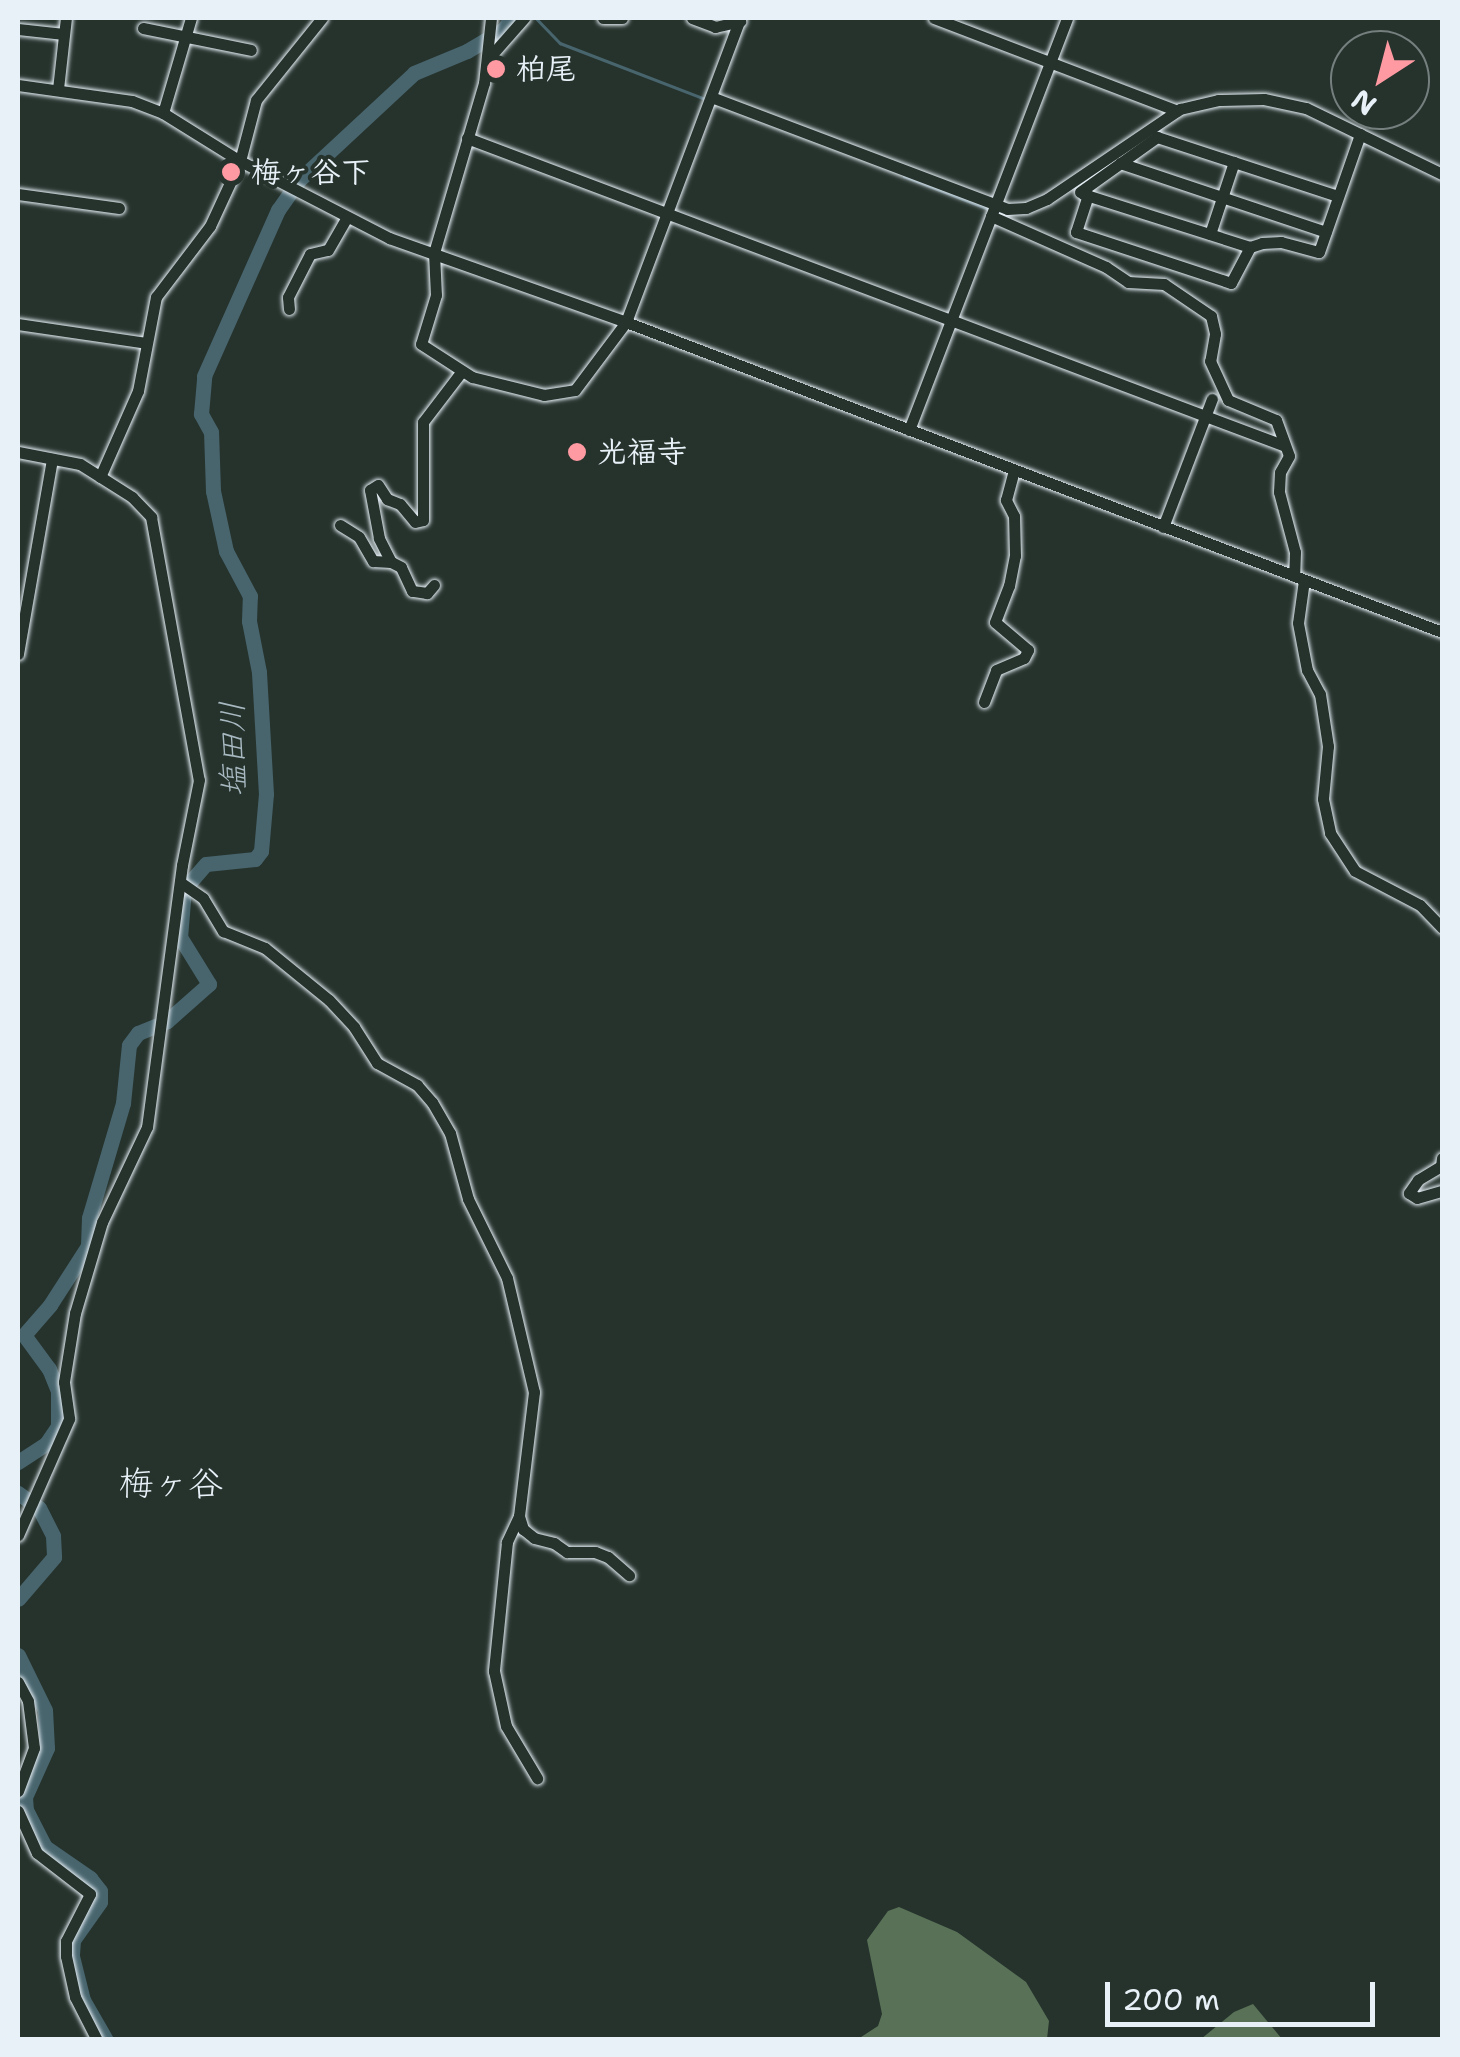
<!DOCTYPE html>
<meta charset="utf-8">
<style>
body{margin:0}
#map{position:relative;width:1460px;height:2057px;overflow:hidden;background:#26332d;font-family:"Shantell Sans","Klee One",sans-serif}
div>[style]{position:absolute}
[style*='--x']{left:calc(var(--x)*1px);top:calc(var(--y)*1px);width:calc(var(--w)*1px);rotate:calc(var(--a)*1deg)}
.green>*{inset:0;background:#597257}
.stream>*{height:2.5px;margin:-1.25px;padding:0 1.25px;transform-origin:1.25px;border-radius:1.25px;background:#48656e}
.river>*{height:15px;margin:-7.5px;padding:0 7.5px;transform-origin:7.5px;border-radius:7.5px;background:#48656e}
.roads{filter:drop-shadow(0 0 2px #e8f1f8) drop-shadow(0 0 2px #e8f1f8)}
.minor>*{height:11px;margin:-5.5px;padding:0 5.5px;transform-origin:5.5px;border-radius:5.5px;background:#26332d}
.dots>*{width:28px;height:28px;translate:-50% -50%;box-sizing:border-box;border:5px solid #26332d;border-radius:50%}
span{translate:-50% -50%;white-space:nowrap;text-align:center;line-height:1.15;-webkit-text-stroke:8px #26332d;paint-order:stroke}
.poi-label{font-size:30px;color:#e8f1f8;font-weight:700}
.left{translate:0 -50%;text-align:left}
.water-label{font-size:32px;color:#a8b9c1;font-style:italic}
.quarter-label{font-size:35px;color:#e8f1f8}
.frame{position:absolute;inset:0;border:20px solid #e8f1f8;pointer-events:none}
.north{position:absolute;left:1330px;top:30px;width:100px;height:100px;box-sizing:border-box;background:#26332d;border:2px solid #747f7e;border-radius:50%;rotate:216deg;font-size:28px;font-weight:700;line-height:40px;text-align:center;color:#e8f1f8}
.north::after{content:'';display:block;margin:auto;width:35px;height:45px;background:#ff9aa2;clip-path:polygon(50% 0,100% 100%,50% 72%,0 100%)}
.scale{position:absolute;left:1105px;top:1982px;width:270px;height:45px;box-sizing:border-box;border:5px solid #e8f1f8;border-top:0;padding-left:12px;font-size:30px;line-height:35px;white-space:nowrap;color:#e8f1f8;-webkit-text-stroke:8px #26332d;paint-order:stroke}
</style>
<div id="map">
<div class="green">
<div style="clip-path:polygon(899px 1907px,957px 1932px,1026px 1982px,1049px 2021px,1047px 2039px,858px 2039px,878px 2026px,882px 2014px,867px 1940px,888px 1911px)"></div>
<div style="clip-path:polygon(1253px 2004px,1282px 2039px,1201px 2039px,1234px 2012px)"></div>
</div>
<div class="stream">
<div style="--x:536;--y:18;--w:35;--a:46"></div>
<div style="--x:560;--y:43;--w:155;--a:21.1"></div>
<div style="--x:904;--y:176;--w:91;--a:21.2"></div>
<div style="--x:997;--y:212;--w:26;--a:2"></div>
</div>
<div class="river">
<div style="--x:18;--y:1462;--w:33;--a:-33"></div>
<div style="--x:46;--y:1444;--w:22;--a:-56"></div>
<div style="--x:58;--y:1426;--w:35;--a:-90"></div>
<div style="--x:58;--y:1391;--w:24;--a:-112"></div>
<div style="--x:49;--y:1369;--w:42;--a:-126.3"></div>
<div style="--x:24;--y:1335;--w:40;--a:-49"></div>
<div style="--x:50;--y:1305;--w:70;--a:-57.2"></div>
<div style="--x:88;--y:1246;--w:28;--a:-88"></div>
<div style="--x:89;--y:1218;--w:120;--a:-73.5"></div>
<div style="--x:123;--y:1103;--w:58;--a:-84.1"></div>
<div style="--x:129;--y:1045;--w:15;--a:-53"></div>
<div style="--x:138;--y:1033;--w:31;--a:-22"></div>
<div style="--x:167;--y:1021;--w:56;--a:-41.4"></div>
<div style="--x:209;--y:984;--w:55;--a:-121.7"></div>
<div style="--x:180;--y:937;--w:48;--a:-85.2"></div>
<div style="--x:184;--y:889;--w:33;--a:-49"></div>
<div style="--x:206;--y:864;--w:49;--a:-5.8"></div>
<div style="--x:255;--y:859;--w:10;--a:-53"></div>
<div style="--x:261;--y:851;--w:57;--a:-85"></div>
<div style="--x:266;--y:794;--w:122;--a:-93.3"></div>
<div style="--x:259;--y:672;--w:52;--a:-101.1"></div>
<div style="--x:249;--y:621;--w:25;--a:-88"></div>
<div style="--x:250;--y:596;--w:51;--a:-118.1"></div>
<div style="--x:226;--y:551;--w:61;--a:-102.2"></div>
<div style="--x:213;--y:491;--w:59;--a:-91.9"></div>
<div style="--x:211;--y:432;--w:21;--a:-119"></div>
<div style="--x:201;--y:414;--w:38;--a:-85"></div>
<div style="--x:204;--y:376;--w:182;--a:-66"></div>
<div style="--x:278;--y:210;--w:37;--a:-55"></div>
<div style="--x:299;--y:180;--w:157;--a:-42.9"></div>
<div style="--x:414;--y:73;--w:57;--a:-22.5"></div>
<div style="--x:467;--y:51;--w:43;--a:-30.7"></div>
<div style="--x:504;--y:29;--w:13;--a:-58"></div>
<div style="--x:18;--y:1493;--w:26;--a:36"></div>
<div style="--x:39;--y:1508;--w:31;--a:63"></div>
<div style="--x:53;--y:1536;--w:21;--a:87"></div>
<div style="--x:54;--y:1557;--w:55;--a:130.6"></div>
<div style="--x:18;--y:1655;--w:61;--a:63.9"></div>
<div style="--x:45;--y:1710;--w:38;--a:87"></div>
<div style="--x:47;--y:1748;--w:54;--a:114.2"></div>
<div style="--x:25;--y:1797;--w:13;--a:86"></div>
<div style="--x:26;--y:1810;--w:42;--a:62.8"></div>
<div style="--x:45;--y:1847;--w:55;--a:34.6"></div>
<div style="--x:90;--y:1878;--w:16;--a:52"></div>
<div style="--x:100;--y:1891;--w:11;--a:90"></div>
<div style="--x:100;--y:1902;--w:47;--a:125.4"></div>
<div style="--x:73;--y:1940;--w:16;--a:94"></div>
<div style="--x:72;--y:1956;--w:45;--a:76"></div>
<div style="--x:83;--y:2000;--w:46;--a:60.1"></div>
</div>
<div class="roads">
<div class="minor">
<div style="--x:491;--y:18;--w:65;--a:96.1"></div>
<div style="--x:484;--y:83;--w:177;--a:106.4"></div>
<div style="--x:434;--y:253;--w:42;--a:87.3"></div>
<div style="--x:436;--y:295;--w:51;--a:107"></div>
<div style="--x:421;--y:344;--w:61;--a:32.9"></div>
<div style="--x:472;--y:377;--w:74;--a:14"></div>
<div style="--x:544;--y:395;--w:31;--a:-9"></div>
<div style="--x:575;--y:390;--w:85;--a:-53.1"></div>
<div style="--x:626;--y:322;--w:325;--a:-69.4"></div>
<div style="--x:603;--y:18;--w:19;--a:0"></div>
<div style="--x:692;--y:18;--w:25;--a:21"></div>
<div style="--x:715;--y:27;--w:26;--a:-13"></div>
<div style="--x:934;--y:18;--w:260;--a:20.9"></div>
<div style="--x:143;--y:28;--w:110;--a:11.5"></div>
<div style="--x:18;--y:29;--w:46;--a:6.2"></div>
<div style="--x:488;--y:59;--w:55;--a:-48.7"></div>
<div style="--x:18;--y:85;--w:115;--a:8"></div>
<div style="--x:132;--y:101;--w:33;--a:21"></div>
<div style="--x:163;--y:113;--w:91;--a:31.9"></div>
<div style="--x:240;--y:161;--w:168;--a:27.3"></div>
<div style="--x:389;--y:238;--w:251;--a:19.5"></div>
<div style="--x:626;--y:322;--w:873;--a:20.8"></div>
<div style="--x:58;--y:89;--w:71;--a:-83.6"></div>
<div style="--x:711;--y:97;--w:316;--a:20.7"></div>
<div style="--x:1007;--y:209;--w:19;--a:-3"></div>
<div style="--x:1026;--y:208;--w:23;--a:-23"></div>
<div style="--x:1047;--y:199;--w:161;--a:-34.1"></div>
<div style="--x:1180;--y:109;--w:39;--a:-13"></div>
<div style="--x:1218;--y:100;--w:46;--a:-1.2"></div>
<div style="--x:1264;--y:99;--w:43;--a:12.1"></div>
<div style="--x:1306;--y:108;--w:151;--a:25.9"></div>
<div style="--x:163;--y:113;--w:99;--a:-73.6"></div>
<div style="--x:467;--y:138;--w:874;--a:20.63"></div>
<div style="--x:1120;--y:163;--w:217;--a:18.5"></div>
<div style="--x:1080;--y:192;--w:95;--a:-35.5"></div>
<div style="--x:1157;--y:137;--w:190;--a:18.1"></div>
<div style="--x:18;--y:194;--w:102;--a:7.9"></div>
<div style="--x:1083;--y:194;--w:175;--a:17.6"></div>
<div style="--x:1088;--y:195;--w:39;--a:108"></div>
<div style="--x:1076;--y:232;--w:163;--a:18.2"></div>
<div style="--x:1231;--y:283;--w:41;--a:-62.2"></div>
<div style="--x:1250;--y:247;--w:13;--a:-18"></div>
<div style="--x:1262;--y:243;--w:19;--a:-3"></div>
<div style="--x:1281;--y:242;--w:39;--a:15"></div>
<div style="--x:1319;--y:252;--w:125;--a:-70.8"></div>
<div style="--x:991;--y:216;--w:126;--a:23.9"></div>
<div style="--x:1106;--y:267;--w:27;--a:34"></div>
<div style="--x:1128;--y:282;--w:36;--a:3"></div>
<div style="--x:1164;--y:284;--w:57;--a:34.2"></div>
<div style="--x:1211;--y:316;--w:18;--a:77"></div>
<div style="--x:1215;--y:334;--w:27;--a:100"></div>
<div style="--x:1210;--y:361;--w:43;--a:65.2"></div>
<div style="--x:1228;--y:400;--w:52;--a:22.6"></div>
<div style="--x:1276;--y:420;--w:38;--a:70"></div>
<div style="--x:1289;--y:456;--w:18;--a:119"></div>
<div style="--x:1280;--y:472;--w:20;--a:93"></div>
<div style="--x:1279;--y:492;--w:62;--a:75.1"></div>
<div style="--x:1295;--y:552;--w:24;--a:92"></div>
<div style="--x:1210;--y:234;--w:76;--a:-71.6"></div>
<div style="--x:289;--y:309;--w:12;--a:-95"></div>
<div style="--x:288;--y:297;--w:48;--a:-62.9"></div>
<div style="--x:310;--y:254;--w:18;--a:-13"></div>
<div style="--x:328;--y:250;--w:38;--a:-60"></div>
<div style="--x:18;--y:324;--w:129;--a:8.4"></div>
<div style="--x:909;--y:430;--w:441;--a:-69"></div>
<div style="--x:18;--y:452;--w:63;--a:11"></div>
<div style="--x:80;--y:464;--w:62;--a:32.4"></div>
<div style="--x:132;--y:497;--w:28;--a:46"></div>
<div style="--x:151;--y:517;--w:267;--a:79.7"></div>
<div style="--x:199;--y:780;--w:87;--a:101.3"></div>
<div style="--x:182;--y:865;--w:264;--a:97.6"></div>
<div style="--x:147;--y:1127;--w:105;--a:115.3"></div>
<div style="--x:102;--y:1222;--w:95;--a:106.5"></div>
<div style="--x:75;--y:1313;--w:70;--a:99.1"></div>
<div style="--x:64;--y:1382;--w:37;--a:82"></div>
<div style="--x:69;--y:1419;--w:127;--a:113.7"></div>
<div style="--x:100;--y:477;--w:94;--a:-66.2"></div>
<div style="--x:138;--y:391;--w:96;--a:-79.2"></div>
<div style="--x:156;--y:297;--w:89;--a:-52.7"></div>
<div style="--x:210;--y:226;--w:72;--a:-65.2"></div>
<div style="--x:240;--y:161;--w:63;--a:-75.3"></div>
<div style="--x:256;--y:100;--w:105;--a:-51.2"></div>
<div style="--x:340;--y:525;--w:22;--a:32"></div>
<div style="--x:359;--y:537;--w:28;--a:60"></div>
<div style="--x:373;--y:561;--w:18;--a:3"></div>
<div style="--x:1163;--y:527;--w:137;--a:-69.1"></div>
<div style="--x:1304;--y:580;--w:43;--a:97.9"></div>
<div style="--x:1298;--y:623;--w:48;--a:79.2"></div>
<div style="--x:1307;--y:670;--w:27;--a:62"></div>
<div style="--x:1320;--y:694;--w:53;--a:81.3"></div>
<div style="--x:1328;--y:746;--w:53;--a:95.4"></div>
<div style="--x:1323;--y:799;--w:35;--a:78"></div>
<div style="--x:1330;--y:833;--w:45;--a:56.7"></div>
<div style="--x:1355;--y:871;--w:73;--a:27.6"></div>
<div style="--x:1420;--y:905;--w:32;--a:46"></div>
<div style="--x:434;--y:585;--w:11;--a:131"></div>
<div style="--x:427;--y:593;--w:15;--a:-172"></div>
<div style="--x:412;--y:591;--w:26;--a:-115"></div>
<div style="--x:401;--y:567;--w:11;--a:-153"></div>
<div style="--x:391;--y:562;--w:27;--a:-117"></div>
<div style="--x:379;--y:538;--w:49;--a:-100.6"></div>
<div style="--x:370;--y:490;--w:9;--a:-32"></div>
<div style="--x:378;--y:485;--w:17;--a:57"></div>
<div style="--x:387;--y:499;--w:14;--a:21"></div>
<div style="--x:400;--y:504;--w:23;--a:50"></div>
<div style="--x:415;--y:522;--w:8;--a:-14"></div>
<div style="--x:423;--y:520;--w:98;--a:-90"></div>
<div style="--x:423;--y:422;--w:64;--a:-52.6"></div>
<div style="--x:18;--y:654;--w:198;--a:-80.1"></div>
<div style="--x:984;--y:702;--w:34;--a:-69"></div>
<div style="--x:996;--y:670;--w:30;--a:-23"></div>
<div style="--x:1024;--y:658;--w:9;--a:-63"></div>
<div style="--x:1028;--y:650;--w:43;--a:-139.7"></div>
<div style="--x:995;--y:622;--w:39;--a:-69"></div>
<div style="--x:1009;--y:586;--w:31;--a:-79"></div>
<div style="--x:1015;--y:556;--w:40;--a:-91.4"></div>
<div style="--x:1014;--y:516;--w:18;--a:-117"></div>
<div style="--x:1006;--y:500;--w:30;--a:-75"></div>
<div style="--x:180;--y:882;--w:28;--a:35"></div>
<div style="--x:203;--y:898;--w:39;--a:59"></div>
<div style="--x:223;--y:931;--w:45;--a:22"></div>
<div style="--x:265;--y:948;--w:82;--a:39.1"></div>
<div style="--x:329;--y:1000;--w:37;--a:47"></div>
<div style="--x:354;--y:1027;--w:43;--a:57.4"></div>
<div style="--x:377;--y:1063;--w:46;--a:28.8"></div>
<div style="--x:417;--y:1085;--w:23;--a:49"></div>
<div style="--x:432;--y:1102;--w:36;--a:60"></div>
<div style="--x:450;--y:1133;--w:68;--a:74.7"></div>
<div style="--x:468;--y:1199;--w:88;--a:63.7"></div>
<div style="--x:507;--y:1278;--w:117;--a:76.7"></div>
<div style="--x:534;--y:1392;--w:125;--a:96.9"></div>
<div style="--x:519;--y:1516;--w:14;--a:73"></div>
<div style="--x:523;--y:1529;--w:14;--a:39"></div>
<div style="--x:534;--y:1538;--w:21;--a:14"></div>
<div style="--x:554;--y:1543;--w:16;--a:35"></div>
<div style="--x:567;--y:1552;--w:28;--a:0"></div>
<div style="--x:595;--y:1552;--w:14;--a:21"></div>
<div style="--x:608;--y:1557;--w:28;--a:41"></div>
<div style="--x:1442;--y:1158;--w:8;--a:97"></div>
<div style="--x:1441;--y:1166;--w:27;--a:149"></div>
<div style="--x:1418;--y:1180;--w:16;--a:125"></div>
<div style="--x:1409;--y:1193;--w:9;--a:32"></div>
<div style="--x:1417;--y:1198;--w:26;--a:-16"></div>
<div style="--x:519;--y:1516;--w:29;--a:115"></div>
<div style="--x:507;--y:1542;--w:130;--a:95.8"></div>
<div style="--x:494;--y:1671;--w:56;--a:77.7"></div>
<div style="--x:506;--y:1726;--w:61;--a:59.2"></div>
<div style="--x:18;--y:1682;--w:21;--a:62"></div>
<div style="--x:28;--y:1701;--w:47;--a:82.7"></div>
<div style="--x:34;--y:1748;--w:46;--a:110.4"></div>
<div style="--x:18;--y:1811;--w:46;--a:65.7"></div>
<div style="--x:37;--y:1853;--w:67;--a:37.7"></div>
<div style="--x:90;--y:1894;--w:53;--a:117.1"></div>
<div style="--x:66;--y:1941;--w:15;--a:90"></div>
<div style="--x:66;--y:1956;--w:42;--a:77.6"></div>
<div style="--x:75;--y:1997;--w:48;--a:62.9"></div>
</div>
</div>
<div class="dots">
<div style="left:496px;top:69px;background:#ff9aa2"></div>
<div style="left:231px;top:172px;background:#ff9aa2"></div>
<div style="left:577px;top:452px;background:#ff9aa2"></div>
</div>
<div class="poi-label">
<span class="left" style="left:516px;top:69px">柏尾</span>
<span class="left" style="left:251px;top:172px">梅ヶ谷下</span>
<span class="left" style="left:597px;top:452px">光福寺</span>
</div>
<div class="water-label">
<span style="left:233px;top:749px;rotate:-91deg">塩田川</span>
</div>
<div class="quarter-label">
<span style="left:171px;top:1483px">梅ヶ谷</span>
</div>
<div class="frame"></div>
<div class="north">N</div>
<div class="scale">200 m</div>
</div>
